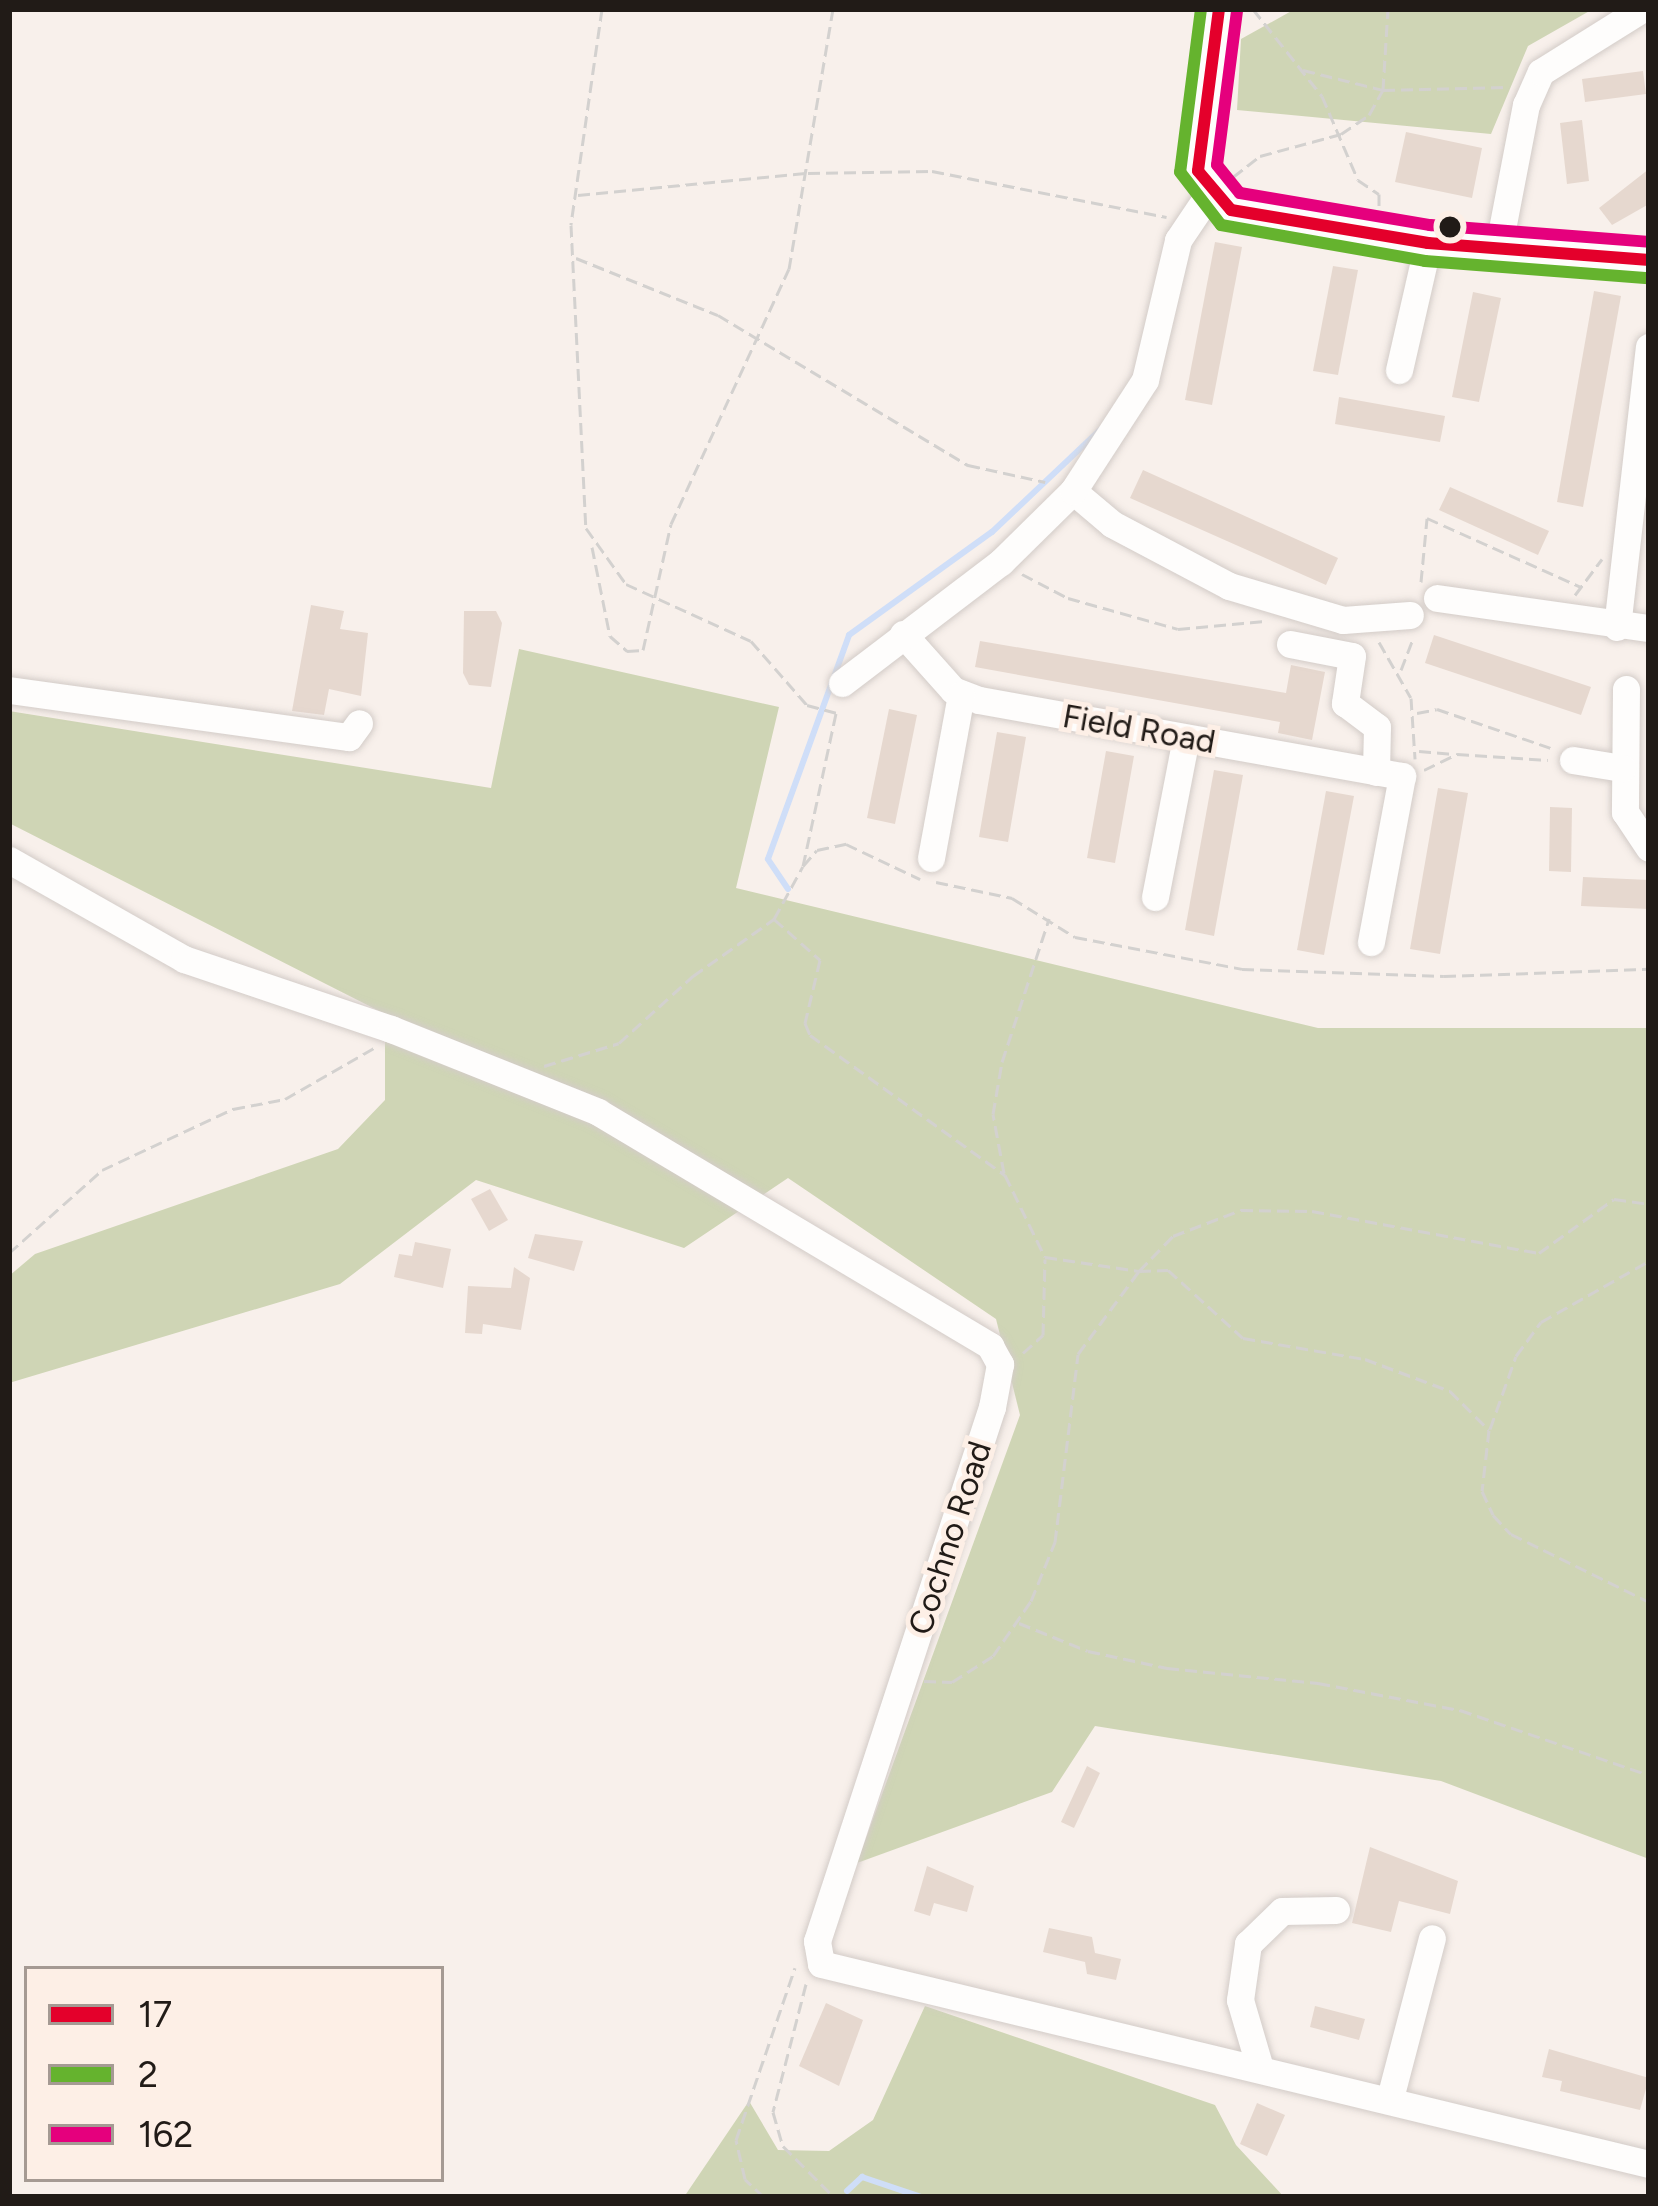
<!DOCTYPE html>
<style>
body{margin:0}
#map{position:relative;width:1658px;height:2206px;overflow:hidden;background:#f8f0eb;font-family:Figtree,sans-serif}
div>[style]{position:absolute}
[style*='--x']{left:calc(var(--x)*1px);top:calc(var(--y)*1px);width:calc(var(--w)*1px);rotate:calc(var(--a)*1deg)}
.forest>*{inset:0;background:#cfd5b5}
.stream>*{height:6px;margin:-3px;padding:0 3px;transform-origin:3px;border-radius:3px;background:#cfdef8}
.building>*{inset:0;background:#e6d8cf}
.path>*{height:3px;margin-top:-1.5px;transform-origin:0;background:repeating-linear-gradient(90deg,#d3d1cf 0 12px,transparent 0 18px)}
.roads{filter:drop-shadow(0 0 3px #d3ccc8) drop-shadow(0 0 3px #d3ccc8)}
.minor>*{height:27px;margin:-13.5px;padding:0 13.5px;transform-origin:13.5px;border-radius:13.5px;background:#fefdfc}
.bus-1>*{height:12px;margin:-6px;padding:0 6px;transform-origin:6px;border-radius:6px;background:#e4002b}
.bus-2>*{height:12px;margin:-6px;padding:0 6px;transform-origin:6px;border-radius:6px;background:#65b32e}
.bus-3>*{height:12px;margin:-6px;padding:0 6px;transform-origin:6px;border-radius:6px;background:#e5007d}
.dots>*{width:33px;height:33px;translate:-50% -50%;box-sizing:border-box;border:6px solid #fdefe6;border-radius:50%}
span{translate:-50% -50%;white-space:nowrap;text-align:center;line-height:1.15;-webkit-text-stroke:10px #fdefe6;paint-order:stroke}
.street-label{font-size:33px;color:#211b17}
.frame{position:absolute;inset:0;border:12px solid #211b17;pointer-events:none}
.legend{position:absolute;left:24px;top:1966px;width:420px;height:216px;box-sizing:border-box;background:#fdefe6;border:3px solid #a59a93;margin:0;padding:15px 21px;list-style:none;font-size:36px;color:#211b17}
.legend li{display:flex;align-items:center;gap:24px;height:60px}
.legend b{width:60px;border:3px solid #a59a93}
</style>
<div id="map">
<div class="forest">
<div style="clip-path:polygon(1295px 9px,1593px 9px,1528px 46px,1491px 134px,1237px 110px,1241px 39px)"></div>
<div style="clip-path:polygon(519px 649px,779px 707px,736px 888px,1318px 1028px,1649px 1028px,1649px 1859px,1441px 1781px,1095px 1726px,1052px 1792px,857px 1863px,1020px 1415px,996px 1319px,788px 1178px,684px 1248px,476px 1180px,340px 1284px,9px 1383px,9px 1276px,35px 1254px,338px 1149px,385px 1100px,385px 1014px,9px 823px,9px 711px,491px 788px)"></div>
<div style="clip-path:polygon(925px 2006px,1215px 2105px,1236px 2145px,1284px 2197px,684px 2197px,749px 2101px,778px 2150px,829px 2151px,873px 2120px)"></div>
</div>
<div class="stream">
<div style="--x:788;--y:889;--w:36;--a:-124"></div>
<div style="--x:768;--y:859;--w:238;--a:-70.1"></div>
<div style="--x:849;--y:635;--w:176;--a:-35.8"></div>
<div style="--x:992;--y:532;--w:149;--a:-43.4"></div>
<div style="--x:847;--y:2191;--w:21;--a:-43"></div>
<div style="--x:862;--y:2177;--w:62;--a:18.7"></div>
</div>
<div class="building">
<div style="clip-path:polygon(1643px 71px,1646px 94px,1585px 102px,1582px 79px)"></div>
<div style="clip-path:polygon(1582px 120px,1589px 181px,1567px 184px,1560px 123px)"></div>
<div style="clip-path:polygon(1406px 132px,1482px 148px,1472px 198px,1395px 182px)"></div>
<div style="clip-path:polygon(1649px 169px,1649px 204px,1612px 225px,1599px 208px)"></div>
<div style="clip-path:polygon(1215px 242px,1242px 247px,1212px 405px,1185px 400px)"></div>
<div style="clip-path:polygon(1333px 266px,1358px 270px,1338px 375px,1313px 371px)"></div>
<div style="clip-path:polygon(1594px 291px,1621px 296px,1583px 507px,1557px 502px)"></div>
<div style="clip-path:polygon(1473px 292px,1501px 298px,1479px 402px,1452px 397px)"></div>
<div style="clip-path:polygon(1339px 397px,1445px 416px,1440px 442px,1335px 424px)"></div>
<div style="clip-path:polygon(1143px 470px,1338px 558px,1326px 585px,1130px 498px)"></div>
<div style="clip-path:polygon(1450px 487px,1549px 531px,1538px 555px,1439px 510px)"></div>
<div style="clip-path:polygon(311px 605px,344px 611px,340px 629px,368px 633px,361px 696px,329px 689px,324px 715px,292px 711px)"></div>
<div style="clip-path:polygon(464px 611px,496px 611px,502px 623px,491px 687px,469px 685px,463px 673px)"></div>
<div style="clip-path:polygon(1434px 635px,1591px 687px,1581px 715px,1425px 663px)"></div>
<div style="clip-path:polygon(980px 641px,1286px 693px,1291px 665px,1325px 672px,1312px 740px,1278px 733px,1280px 722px,975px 667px)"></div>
<div style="clip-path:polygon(889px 709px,917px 715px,895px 824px,867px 818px)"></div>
<div style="clip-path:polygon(997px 732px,1026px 737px,1008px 842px,979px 837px)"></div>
<div style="clip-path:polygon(1106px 751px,1134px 756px,1115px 863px,1087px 858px)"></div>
<div style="clip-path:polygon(1214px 770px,1243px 775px,1214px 936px,1185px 930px)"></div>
<div style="clip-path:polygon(1438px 788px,1468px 793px,1440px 954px,1410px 949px)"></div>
<div style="clip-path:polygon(1326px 791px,1354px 796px,1324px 955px,1297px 950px)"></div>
<div style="clip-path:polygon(1550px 807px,1572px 808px,1571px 872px,1549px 871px)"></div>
<div style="clip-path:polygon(1583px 877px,1649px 880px,1649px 909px,1581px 906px)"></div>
<div style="clip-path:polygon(490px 1189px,508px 1220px,489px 1231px,471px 1199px)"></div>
<div style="clip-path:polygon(535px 1234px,583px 1241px,574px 1271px,528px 1258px)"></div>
<div style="clip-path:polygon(415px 1242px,451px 1249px,443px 1288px,394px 1277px,399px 1254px,412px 1256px)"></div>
<div style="clip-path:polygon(514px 1267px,530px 1278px,521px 1330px,483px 1324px,482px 1334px,465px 1333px,468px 1286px,511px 1288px)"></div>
<div style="clip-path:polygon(1087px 1766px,1100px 1773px,1074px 1828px,1061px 1822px)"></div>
<div style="clip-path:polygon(1370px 1847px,1458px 1881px,1450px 1914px,1399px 1901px,1391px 1932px,1352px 1923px)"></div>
<div style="clip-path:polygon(927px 1866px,974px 1886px,967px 1912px,934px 1903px,930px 1916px,914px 1911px)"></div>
<div style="clip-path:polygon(1049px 1928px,1092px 1937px,1095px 1953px,1121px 1959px,1116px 1980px,1087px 1974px,1085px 1962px,1043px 1952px)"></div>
<div style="clip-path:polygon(826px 2003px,863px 2020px,839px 2086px,799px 2066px)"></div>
<div style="clip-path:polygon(1315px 2006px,1365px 2019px,1359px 2040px,1310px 2027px)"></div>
<div style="clip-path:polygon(1549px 2049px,1649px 2078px,1640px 2110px,1560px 2091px,1562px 2081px,1542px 2077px)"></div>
<div style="clip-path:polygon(1257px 2103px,1285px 2115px,1267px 2156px,1240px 2144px)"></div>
</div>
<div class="path">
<div style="--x:602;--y:9;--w:218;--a:98.2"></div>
<div style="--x:571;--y:225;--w:303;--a:87.2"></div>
<div style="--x:586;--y:528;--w:69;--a:54.5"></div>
<div style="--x:626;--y:584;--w:137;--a:24.5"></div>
<div style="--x:751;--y:641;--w:85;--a:48.8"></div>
<div style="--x:807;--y:705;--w:30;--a:15"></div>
<div style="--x:1253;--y:9;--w:111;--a:51.6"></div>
<div style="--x:1322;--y:96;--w:91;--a:66.8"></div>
<div style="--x:1358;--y:180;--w:25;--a:34"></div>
<div style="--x:1379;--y:194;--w:16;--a:90"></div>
<div style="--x:1303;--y:70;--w:82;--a:14"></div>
<div style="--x:1383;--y:90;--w:124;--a:-1.4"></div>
<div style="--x:1233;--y:177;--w:34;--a:-38"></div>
<div style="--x:1260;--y:156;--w:84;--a:-15.2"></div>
<div style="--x:1341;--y:134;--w:34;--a:-34"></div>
<div style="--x:1369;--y:115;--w:29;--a:-61"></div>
<div style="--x:1383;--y:90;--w:81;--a:-86.5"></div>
<div style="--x:578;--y:195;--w:231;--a:-5.5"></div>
<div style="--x:808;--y:173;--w:124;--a:-0.9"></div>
<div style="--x:932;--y:171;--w:239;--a:11.1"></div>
<div style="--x:576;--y:258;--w:153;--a:21.9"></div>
<div style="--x:718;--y:315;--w:292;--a:31"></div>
<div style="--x:968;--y:465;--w:79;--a:12.4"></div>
<div style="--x:592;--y:547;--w:91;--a:78.6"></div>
<div style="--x:610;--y:636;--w:23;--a:41"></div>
<div style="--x:627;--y:651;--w:16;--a:-4"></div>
<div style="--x:643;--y:650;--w:129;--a:-77.5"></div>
<div style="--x:671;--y:524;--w:281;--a:-65.2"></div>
<div style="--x:789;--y:269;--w:264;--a:-80.4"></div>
<div style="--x:1022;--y:574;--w:52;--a:27.6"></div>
<div style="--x:1068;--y:598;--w:114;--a:15.7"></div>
<div style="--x:1178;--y:629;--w:87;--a:-5.3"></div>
<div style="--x:1421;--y:582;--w:64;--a:-84.6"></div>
<div style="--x:1427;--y:518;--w:169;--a:24.1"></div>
<div style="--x:1575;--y:595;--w:45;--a:-53.1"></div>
<div style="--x:1379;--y:642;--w:64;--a:60.3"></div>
<div style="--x:1411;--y:698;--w:61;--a:86.2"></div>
<div style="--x:1401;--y:670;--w:33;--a:-69"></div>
<div style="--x:1417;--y:713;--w:20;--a:-11"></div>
<div style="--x:1437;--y:709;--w:120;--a:18.9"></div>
<div style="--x:1419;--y:751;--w:32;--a:5"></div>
<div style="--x:1424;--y:770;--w:37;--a:-26"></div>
<div style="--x:1457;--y:754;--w:91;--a:3.8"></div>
<div style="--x:803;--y:866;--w:21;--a:-49"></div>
<div style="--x:817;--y:850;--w:30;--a:-12"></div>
<div style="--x:846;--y:844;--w:82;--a:25.3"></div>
<div style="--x:936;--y:882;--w:78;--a:11.9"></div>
<div style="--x:1012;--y:898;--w:74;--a:31.8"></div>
<div style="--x:1075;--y:937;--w:170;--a:10.8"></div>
<div style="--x:1242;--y:969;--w:202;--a:2"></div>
<div style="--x:1444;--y:976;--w:205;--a:-2"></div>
<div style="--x:774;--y:919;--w:62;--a:41.7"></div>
<div style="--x:820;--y:960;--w:65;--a:103.4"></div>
<div style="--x:805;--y:1023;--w:13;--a:67"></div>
<div style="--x:810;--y:1035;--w:240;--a:35.7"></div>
<div style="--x:1005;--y:1175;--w:91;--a:64"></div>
<div style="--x:1045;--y:1257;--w:95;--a:8.5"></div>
<div style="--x:1139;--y:1271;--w:49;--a:-45.8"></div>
<div style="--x:1173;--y:1236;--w:73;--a:-20.9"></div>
<div style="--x:1241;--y:1210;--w:71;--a:0.8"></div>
<div style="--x:1312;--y:1211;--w:231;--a:10.5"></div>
<div style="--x:1539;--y:1253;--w:92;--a:-35.8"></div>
<div style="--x:1614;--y:1199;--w:35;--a:8"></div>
<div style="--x:544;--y:1066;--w:78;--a:-17"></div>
<div style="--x:619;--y:1043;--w:100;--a:-42.2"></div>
<div style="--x:693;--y:976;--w:99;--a:-35.1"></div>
<div style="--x:774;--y:919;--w:60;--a:-61.3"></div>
<div style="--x:803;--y:866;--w:156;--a:-77.8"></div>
<div style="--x:1004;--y:1173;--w:60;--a:-100.6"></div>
<div style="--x:993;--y:1114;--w:53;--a:-80.2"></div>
<div style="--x:1002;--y:1062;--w:151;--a:-71.8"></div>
<div style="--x:9;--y:1253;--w:125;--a:-41.7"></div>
<div style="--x:102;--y:1170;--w:145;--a:-25"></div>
<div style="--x:233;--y:1109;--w:53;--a:-10.9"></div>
<div style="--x:285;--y:1099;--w:103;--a:-29.8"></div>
<div style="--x:1023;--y:1353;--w:27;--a:-42"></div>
<div style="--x:1043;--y:1335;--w:76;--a:-88.5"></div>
<div style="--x:1490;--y:1429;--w:77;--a:-70.4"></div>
<div style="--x:1516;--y:1356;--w:42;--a:-53.7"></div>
<div style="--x:1541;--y:1322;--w:124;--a:-29.5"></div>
<div style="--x:1019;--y:1623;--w:74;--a:22.1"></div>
<div style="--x:1088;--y:1651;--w:81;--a:12.1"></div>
<div style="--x:1167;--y:1668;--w:152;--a:5.7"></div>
<div style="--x:1318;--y:1683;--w:145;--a:10.8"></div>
<div style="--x:1460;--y:1710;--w:200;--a:19"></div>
<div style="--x:924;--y:1681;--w:28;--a:2"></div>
<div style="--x:952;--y:1682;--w:49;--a:-32.4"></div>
<div style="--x:993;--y:1656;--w:67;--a:-55.4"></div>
<div style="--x:1031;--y:1601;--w:64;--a:-67.9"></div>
<div style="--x:1055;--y:1542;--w:189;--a:-83"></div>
<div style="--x:1078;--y:1354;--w:103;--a:-53.7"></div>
<div style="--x:1139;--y:1271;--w:29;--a:-2"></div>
<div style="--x:1168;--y:1270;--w:101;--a:42.2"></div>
<div style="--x:1243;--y:1338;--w:124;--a:9.8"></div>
<div style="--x:1365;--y:1359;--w:91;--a:20.6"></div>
<div style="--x:1450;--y:1391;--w:55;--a:45"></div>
<div style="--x:1489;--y:1430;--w:61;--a:96.5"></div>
<div style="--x:1482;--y:1491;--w:26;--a:65"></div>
<div style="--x:1493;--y:1515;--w:26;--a:47"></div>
<div style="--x:1511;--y:1534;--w:154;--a:26.2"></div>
<div style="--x:806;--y:1984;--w:132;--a:104.5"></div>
<div style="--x:773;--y:2112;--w:35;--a:74"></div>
<div style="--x:783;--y:2146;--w:72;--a:45"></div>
<div style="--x:764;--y:2197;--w:26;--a:-137"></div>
<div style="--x:745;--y:2179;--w:40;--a:-103"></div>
<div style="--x:736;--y:2140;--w:182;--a:-71.1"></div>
</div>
<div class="roads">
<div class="minor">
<div style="--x:1219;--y:9;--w:163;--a:97.4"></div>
<div style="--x:1198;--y:171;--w:51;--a:49.8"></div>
<div style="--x:1231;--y:210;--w:200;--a:9.5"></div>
<div style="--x:1428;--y:243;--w:222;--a:4.4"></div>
<div style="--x:1498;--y:250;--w:148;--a:-79.1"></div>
<div style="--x:1526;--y:105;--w:36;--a:-66"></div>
<div style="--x:1541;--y:72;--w:119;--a:-32"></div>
<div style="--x:1399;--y:370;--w:130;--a:-77.1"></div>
<div style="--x:1073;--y:491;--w:51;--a:40.2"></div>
<div style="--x:1112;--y:524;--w:132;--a:27.9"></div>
<div style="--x:1229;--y:586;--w:119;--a:16.6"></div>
<div style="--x:1343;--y:620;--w:67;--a:-4.3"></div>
<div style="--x:1437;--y:598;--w:214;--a:8.1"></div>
<div style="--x:1617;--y:627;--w:282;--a:-83.5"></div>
<div style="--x:903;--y:634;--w:75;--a:48.2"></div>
<div style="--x:953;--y:690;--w:28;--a:21"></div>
<div style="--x:979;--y:700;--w:430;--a:10.2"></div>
<div style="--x:1402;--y:776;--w:169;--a:100.6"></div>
<div style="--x:1290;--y:644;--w:63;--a:11"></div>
<div style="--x:1352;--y:656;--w:48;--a:98.5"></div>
<div style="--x:1345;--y:703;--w:40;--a:37"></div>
<div style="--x:1377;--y:727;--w:45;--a:91.3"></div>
<div style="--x:842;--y:683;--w:200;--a:-37.3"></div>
<div style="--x:1001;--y:562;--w:101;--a:-44.6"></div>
<div style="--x:1073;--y:491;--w:132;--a:-57"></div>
<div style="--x:1145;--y:380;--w:144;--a:-76.7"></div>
<div style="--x:1178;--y:240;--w:55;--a:-56"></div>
<div style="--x:1626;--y:689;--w:123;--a:90.5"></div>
<div style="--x:1625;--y:812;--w:43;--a:56.3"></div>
<div style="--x:9;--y:690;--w:343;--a:7.9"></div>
<div style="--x:349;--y:737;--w:17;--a:-54"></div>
<div style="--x:1573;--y:760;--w:50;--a:9.3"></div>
<div style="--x:931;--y:858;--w:166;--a:-79.6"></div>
<div style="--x:9;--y:860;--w:201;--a:29.5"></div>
<div style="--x:184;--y:959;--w:219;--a:18.7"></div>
<div style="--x:391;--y:1029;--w:223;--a:21.8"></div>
<div style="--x:598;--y:1112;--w:457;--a:30.8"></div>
<div style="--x:990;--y:1346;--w:21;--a:61"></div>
<div style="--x:1000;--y:1364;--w:44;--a:100.5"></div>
<div style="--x:992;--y:1407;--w:562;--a:108.14"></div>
<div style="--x:817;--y:1941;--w:23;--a:80"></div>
<div style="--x:821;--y:1964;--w:852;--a:13.58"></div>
<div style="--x:1155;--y:897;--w:162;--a:-79"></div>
<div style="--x:1260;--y:2068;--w:71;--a:-106.4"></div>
<div style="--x:1240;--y:2000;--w:57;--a:-81.9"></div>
<div style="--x:1248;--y:1944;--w:47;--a:-44.1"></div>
<div style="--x:1282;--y:1911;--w:54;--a:-1.1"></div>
<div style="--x:1390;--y:2098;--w:165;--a:-75.3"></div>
</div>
</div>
<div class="bus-1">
<div style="--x:1219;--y:9;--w:163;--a:97.4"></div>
<div style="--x:1198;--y:171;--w:51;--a:49.8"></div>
<div style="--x:1231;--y:210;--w:200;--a:9.5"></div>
<div style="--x:1428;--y:243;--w:222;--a:4.4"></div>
</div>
<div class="bus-2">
<div style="--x:1201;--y:9;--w:164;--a:97.3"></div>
<div style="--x:1180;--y:172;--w:67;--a:52.3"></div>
<div style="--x:1221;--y:225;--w:207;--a:10"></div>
<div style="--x:1425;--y:261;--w:224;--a:4.4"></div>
</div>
<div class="bus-3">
<div style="--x:1237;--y:11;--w:155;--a:97.4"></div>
<div style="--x:1217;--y:165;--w:36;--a:51"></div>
<div style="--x:1240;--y:193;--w:193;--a:9.6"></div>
<div style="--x:1430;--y:225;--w:220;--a:4.4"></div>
</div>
<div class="dots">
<div style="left:1450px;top:227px;background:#211b17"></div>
</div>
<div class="street-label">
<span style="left:1139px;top:729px;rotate:10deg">Field Road</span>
<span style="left:950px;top:1538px;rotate:-72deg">Cochno Road</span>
</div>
<div class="frame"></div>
<ul class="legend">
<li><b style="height:15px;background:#e4002b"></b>17</li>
<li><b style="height:15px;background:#65b32e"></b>2</li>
<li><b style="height:15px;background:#e5007d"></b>162</li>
</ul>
</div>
